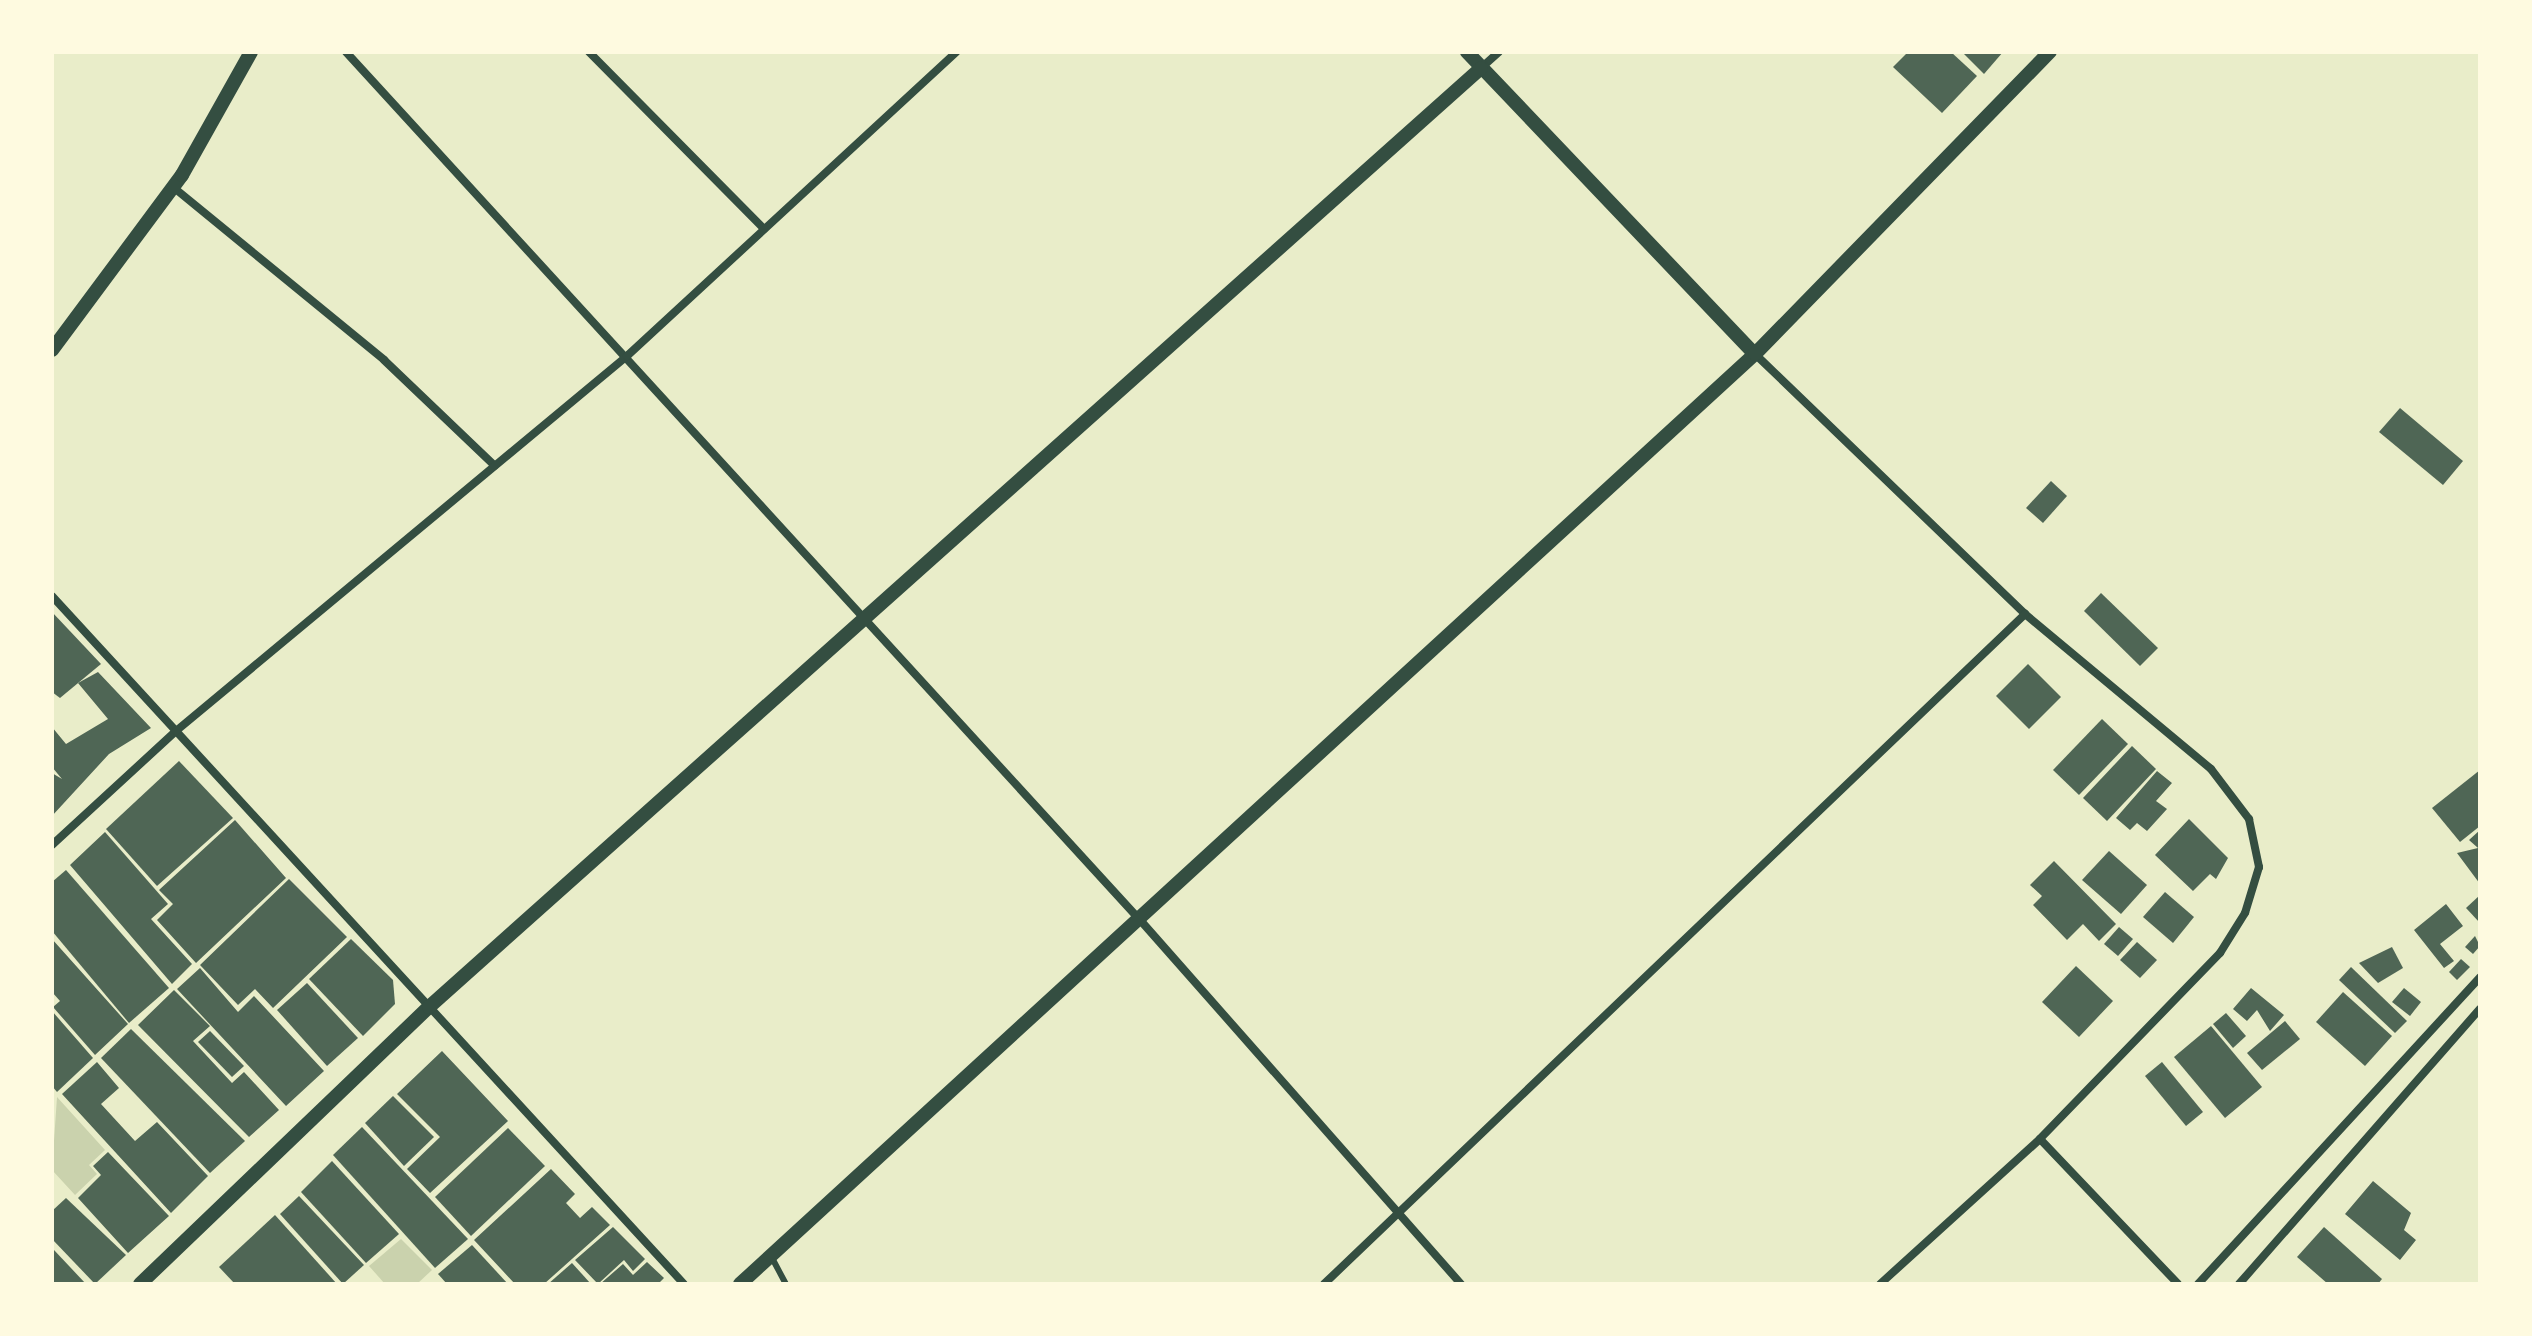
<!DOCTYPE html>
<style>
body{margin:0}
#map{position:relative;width:2532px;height:1336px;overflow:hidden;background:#e9edc9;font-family:"Libre Baskerville",serif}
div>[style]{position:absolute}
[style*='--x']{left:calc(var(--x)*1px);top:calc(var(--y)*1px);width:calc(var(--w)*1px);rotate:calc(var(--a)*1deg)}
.green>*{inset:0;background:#cad2ad}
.building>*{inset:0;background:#4f6655}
.service>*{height:6px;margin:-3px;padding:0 3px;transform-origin:3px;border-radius:3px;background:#344e41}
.minor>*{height:8px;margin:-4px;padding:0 4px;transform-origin:4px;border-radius:4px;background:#344e41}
.tertiary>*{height:14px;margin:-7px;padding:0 7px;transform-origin:7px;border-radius:7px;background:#344e41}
span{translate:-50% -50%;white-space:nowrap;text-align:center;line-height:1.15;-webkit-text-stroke:7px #fefae0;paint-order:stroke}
.frame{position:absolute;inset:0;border:54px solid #fefae0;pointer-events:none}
</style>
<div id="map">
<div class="green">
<div style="clip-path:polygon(57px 1097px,105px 1150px,89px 1165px,97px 1174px,75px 1195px,52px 1170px)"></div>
<div style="clip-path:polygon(401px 1239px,432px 1270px,417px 1284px,385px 1284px,369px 1266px)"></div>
</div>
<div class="building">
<div style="clip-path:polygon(1908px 52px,1951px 52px,1977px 76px,1942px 113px,1893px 67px)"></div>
<div style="clip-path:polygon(1962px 52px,2003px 52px,1984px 74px)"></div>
<div style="clip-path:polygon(2400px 408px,2463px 461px,2443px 485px,2379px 432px)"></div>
<div style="clip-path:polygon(2051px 481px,2067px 496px,2043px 523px,2026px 508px)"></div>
<div style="clip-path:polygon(2101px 593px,2158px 648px,2140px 666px,2084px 611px)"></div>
<div style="clip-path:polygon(52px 612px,101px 664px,60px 698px,52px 692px)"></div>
<div style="clip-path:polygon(2028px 664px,2061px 697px,2029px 729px,1996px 696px)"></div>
<div style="clip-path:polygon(98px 672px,151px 728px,109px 754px,52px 816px,52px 773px,62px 779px,52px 767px,52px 727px,66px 744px,108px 719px,78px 683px)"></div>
<div style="clip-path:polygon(2102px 719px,2128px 744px,2079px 795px,2053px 770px)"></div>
<div style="clip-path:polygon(2132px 746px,2156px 769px,2107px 821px,2083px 798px)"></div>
<div style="clip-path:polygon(179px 761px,233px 818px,157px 886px,106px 829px)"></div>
<div style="clip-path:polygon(2480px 770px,2480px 826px,2460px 842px,2432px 808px)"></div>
<div style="clip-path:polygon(2157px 771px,2172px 783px,2156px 801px,2167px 809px,2147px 831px,2137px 823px,2130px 830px,2116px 818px)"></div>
<div style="clip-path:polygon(2189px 819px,2228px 858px,2216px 879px,2210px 874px,2193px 891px,2155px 855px)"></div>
<div style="clip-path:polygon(235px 820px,286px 878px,196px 963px,157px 920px,173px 904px,159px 890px)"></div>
<div style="clip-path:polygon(2480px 830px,2480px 884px,2457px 853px,2478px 848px,2469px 840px)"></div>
<div style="clip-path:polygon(105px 832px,168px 904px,151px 919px,192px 964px,172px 984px,70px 865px)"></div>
<div style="clip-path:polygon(2109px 851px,2147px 885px,2121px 914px,2082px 880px)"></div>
<div style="clip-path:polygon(2054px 861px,2116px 924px,2099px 941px,2083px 924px,2067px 940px,2033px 905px,2042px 896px,2030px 885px)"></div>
<div style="clip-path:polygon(66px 870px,169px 988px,129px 1023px,52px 931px,52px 882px)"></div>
<div style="clip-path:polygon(289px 879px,347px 937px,273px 1008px,255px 989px,238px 1005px,200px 965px)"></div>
<div style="clip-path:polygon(2165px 892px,2194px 917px,2173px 943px,2143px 917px)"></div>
<div style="clip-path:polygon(2480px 895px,2480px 923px,2466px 908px)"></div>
<div style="clip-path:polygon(2446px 904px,2463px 926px,2440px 944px,2454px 961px,2444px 968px,2414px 930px)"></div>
<div style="clip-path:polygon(2119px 927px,2133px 939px,2118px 956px,2104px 944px)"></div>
<div style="clip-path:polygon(2475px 936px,2480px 946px,2473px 954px,2465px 947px)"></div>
<div style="clip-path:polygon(52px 939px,128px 1024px,95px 1055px,53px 1007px,60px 1001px,52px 992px)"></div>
<div style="clip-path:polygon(351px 939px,393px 980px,395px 1004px,363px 1036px,309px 979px)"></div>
<div style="clip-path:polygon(2137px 942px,2157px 960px,2140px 978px,2120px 960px)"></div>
<div style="clip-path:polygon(2392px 947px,2403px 968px,2378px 983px,2359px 963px)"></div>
<div style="clip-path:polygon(2461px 959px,2470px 967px,2457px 980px,2449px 972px)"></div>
<div style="clip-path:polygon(2076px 966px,2113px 1001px,2079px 1037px,2042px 1002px)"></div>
<div style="clip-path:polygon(2351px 967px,2407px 1021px,2395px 1033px,2339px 980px)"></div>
<div style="clip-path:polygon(200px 968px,238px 1012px,254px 996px,324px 1071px,286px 1106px,177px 989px)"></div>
<div style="clip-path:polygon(307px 983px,358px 1038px,327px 1066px,277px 1010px)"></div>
<div style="clip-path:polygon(2251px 988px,2284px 1015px,2270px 1031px,2257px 1010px,2247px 1021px,2233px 1009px)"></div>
<div style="clip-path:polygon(2404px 988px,2421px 1002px,2410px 1016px,2392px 1002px)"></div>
<div style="clip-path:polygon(174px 990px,210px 1026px,193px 1041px,232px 1083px,244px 1072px,279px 1110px,249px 1137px,138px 1025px)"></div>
<div style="clip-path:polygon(2343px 992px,2392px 1036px,2365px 1066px,2316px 1022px)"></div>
<div style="clip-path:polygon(52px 1011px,93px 1058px,57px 1092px,52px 1086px)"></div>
<div style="clip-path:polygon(2226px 1013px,2246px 1036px,2233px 1048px,2213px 1024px)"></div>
<div style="clip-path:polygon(2285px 1021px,2300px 1039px,2262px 1070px,2247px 1053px)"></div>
<div style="clip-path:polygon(2211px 1026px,2262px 1087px,2225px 1118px,2174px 1057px)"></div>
<div style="clip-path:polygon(131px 1029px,245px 1141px,210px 1173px,101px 1058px)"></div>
<div style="clip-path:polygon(210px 1031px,244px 1066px,232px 1077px,198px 1042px)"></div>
<div style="clip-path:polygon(442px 1051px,508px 1121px,430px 1193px,407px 1169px,440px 1137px,397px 1094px)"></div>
<div style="clip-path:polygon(97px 1062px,119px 1088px,101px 1104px,135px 1141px,157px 1122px,208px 1176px,171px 1213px,62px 1094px)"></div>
<div style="clip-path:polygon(2162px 1062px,2203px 1112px,2186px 1126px,2145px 1076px)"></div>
<div style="clip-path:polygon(393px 1096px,434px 1137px,404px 1166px,365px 1123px)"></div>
<div style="clip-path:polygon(362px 1127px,468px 1239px,435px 1268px,333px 1155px)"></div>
<div style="clip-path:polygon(508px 1128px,545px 1166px,471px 1236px,435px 1197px)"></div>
<div style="clip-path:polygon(108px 1152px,169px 1216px,128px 1253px,78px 1198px,101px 1175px,93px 1166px)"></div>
<div style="clip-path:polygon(332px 1161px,399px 1234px,366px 1263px,301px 1192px)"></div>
<div style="clip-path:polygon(551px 1169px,575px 1194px,566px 1203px,580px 1218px,592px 1207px,610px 1225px,544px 1284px,515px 1284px,474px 1240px)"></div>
<div style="clip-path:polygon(2373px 1181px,2411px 1213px,2404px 1230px,2416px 1240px,2400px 1260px,2345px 1214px)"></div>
<div style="clip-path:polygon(299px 1196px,364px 1265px,343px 1284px,280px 1214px)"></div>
<div style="clip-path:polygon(66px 1198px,126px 1255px,95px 1284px,52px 1239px,52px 1211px)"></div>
<div style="clip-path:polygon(275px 1215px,337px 1284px,235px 1284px,219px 1267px)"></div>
<div style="clip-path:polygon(613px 1227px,645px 1259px,633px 1271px,624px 1260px,598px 1284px,575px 1260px)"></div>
<div style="clip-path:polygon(2324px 1227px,2382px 1279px,2378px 1284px,2328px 1284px,2297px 1257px)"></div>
<div style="clip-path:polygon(472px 1245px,508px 1284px,447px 1284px,438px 1274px)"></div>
<div style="clip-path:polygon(54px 1250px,86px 1284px,52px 1284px)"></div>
<div style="clip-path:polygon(647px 1262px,664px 1278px,658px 1284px,600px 1284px,623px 1264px,633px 1275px)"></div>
<div style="clip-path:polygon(572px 1263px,591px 1284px,548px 1284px)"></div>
</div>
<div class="service">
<div style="--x:771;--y:1256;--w:32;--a:62"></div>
</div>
<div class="minor">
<div style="--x:346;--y:52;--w:1178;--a:47.55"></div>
<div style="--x:1141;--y:921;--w:484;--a:48.6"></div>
<div style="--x:589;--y:52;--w:249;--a:45.3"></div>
<div style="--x:1481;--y:68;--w:24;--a:-42"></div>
<div style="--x:173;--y:187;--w:273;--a:39.3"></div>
<div style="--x:384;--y:360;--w:153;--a:43.7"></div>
<div style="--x:1755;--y:354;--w:375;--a:43.9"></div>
<div style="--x:2025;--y:614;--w:242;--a:39.8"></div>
<div style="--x:2211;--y:769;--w:63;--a:52.8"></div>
<div style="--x:2249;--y:819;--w:49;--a:78.2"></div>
<div style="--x:2259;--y:867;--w:48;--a:106.9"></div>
<div style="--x:2245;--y:913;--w:47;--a:122"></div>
<div style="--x:2220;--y:953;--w:259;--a:134.1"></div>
<div style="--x:2040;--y:1139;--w:216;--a:137.8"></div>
<div style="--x:52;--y:596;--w:934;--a:47.43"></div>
<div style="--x:52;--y:845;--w:168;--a:-42.6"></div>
<div style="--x:176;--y:731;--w:587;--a:-39.74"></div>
<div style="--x:627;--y:356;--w:448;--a:-42.7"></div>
<div style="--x:2040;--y:1139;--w:200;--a:46.4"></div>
<div style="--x:1324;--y:1284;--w:970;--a:-43.7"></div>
<div style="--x:2198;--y:1284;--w:417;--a:-47.4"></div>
<div style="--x:2239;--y:1284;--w:366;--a:-48.8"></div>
</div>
<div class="tertiary">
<div style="--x:1467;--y:52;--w:417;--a:46.4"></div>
<div style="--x:52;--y:350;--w:218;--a:-53.4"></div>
<div style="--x:182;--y:175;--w:141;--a:-60.7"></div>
<div style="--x:140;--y:1284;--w:400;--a:-43.8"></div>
<div style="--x:429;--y:1007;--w:1410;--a:-41.75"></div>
<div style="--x:740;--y:1284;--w:1377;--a:-42.5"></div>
<div style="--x:1755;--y:354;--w:422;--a:-45.7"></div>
</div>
<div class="frame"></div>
</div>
